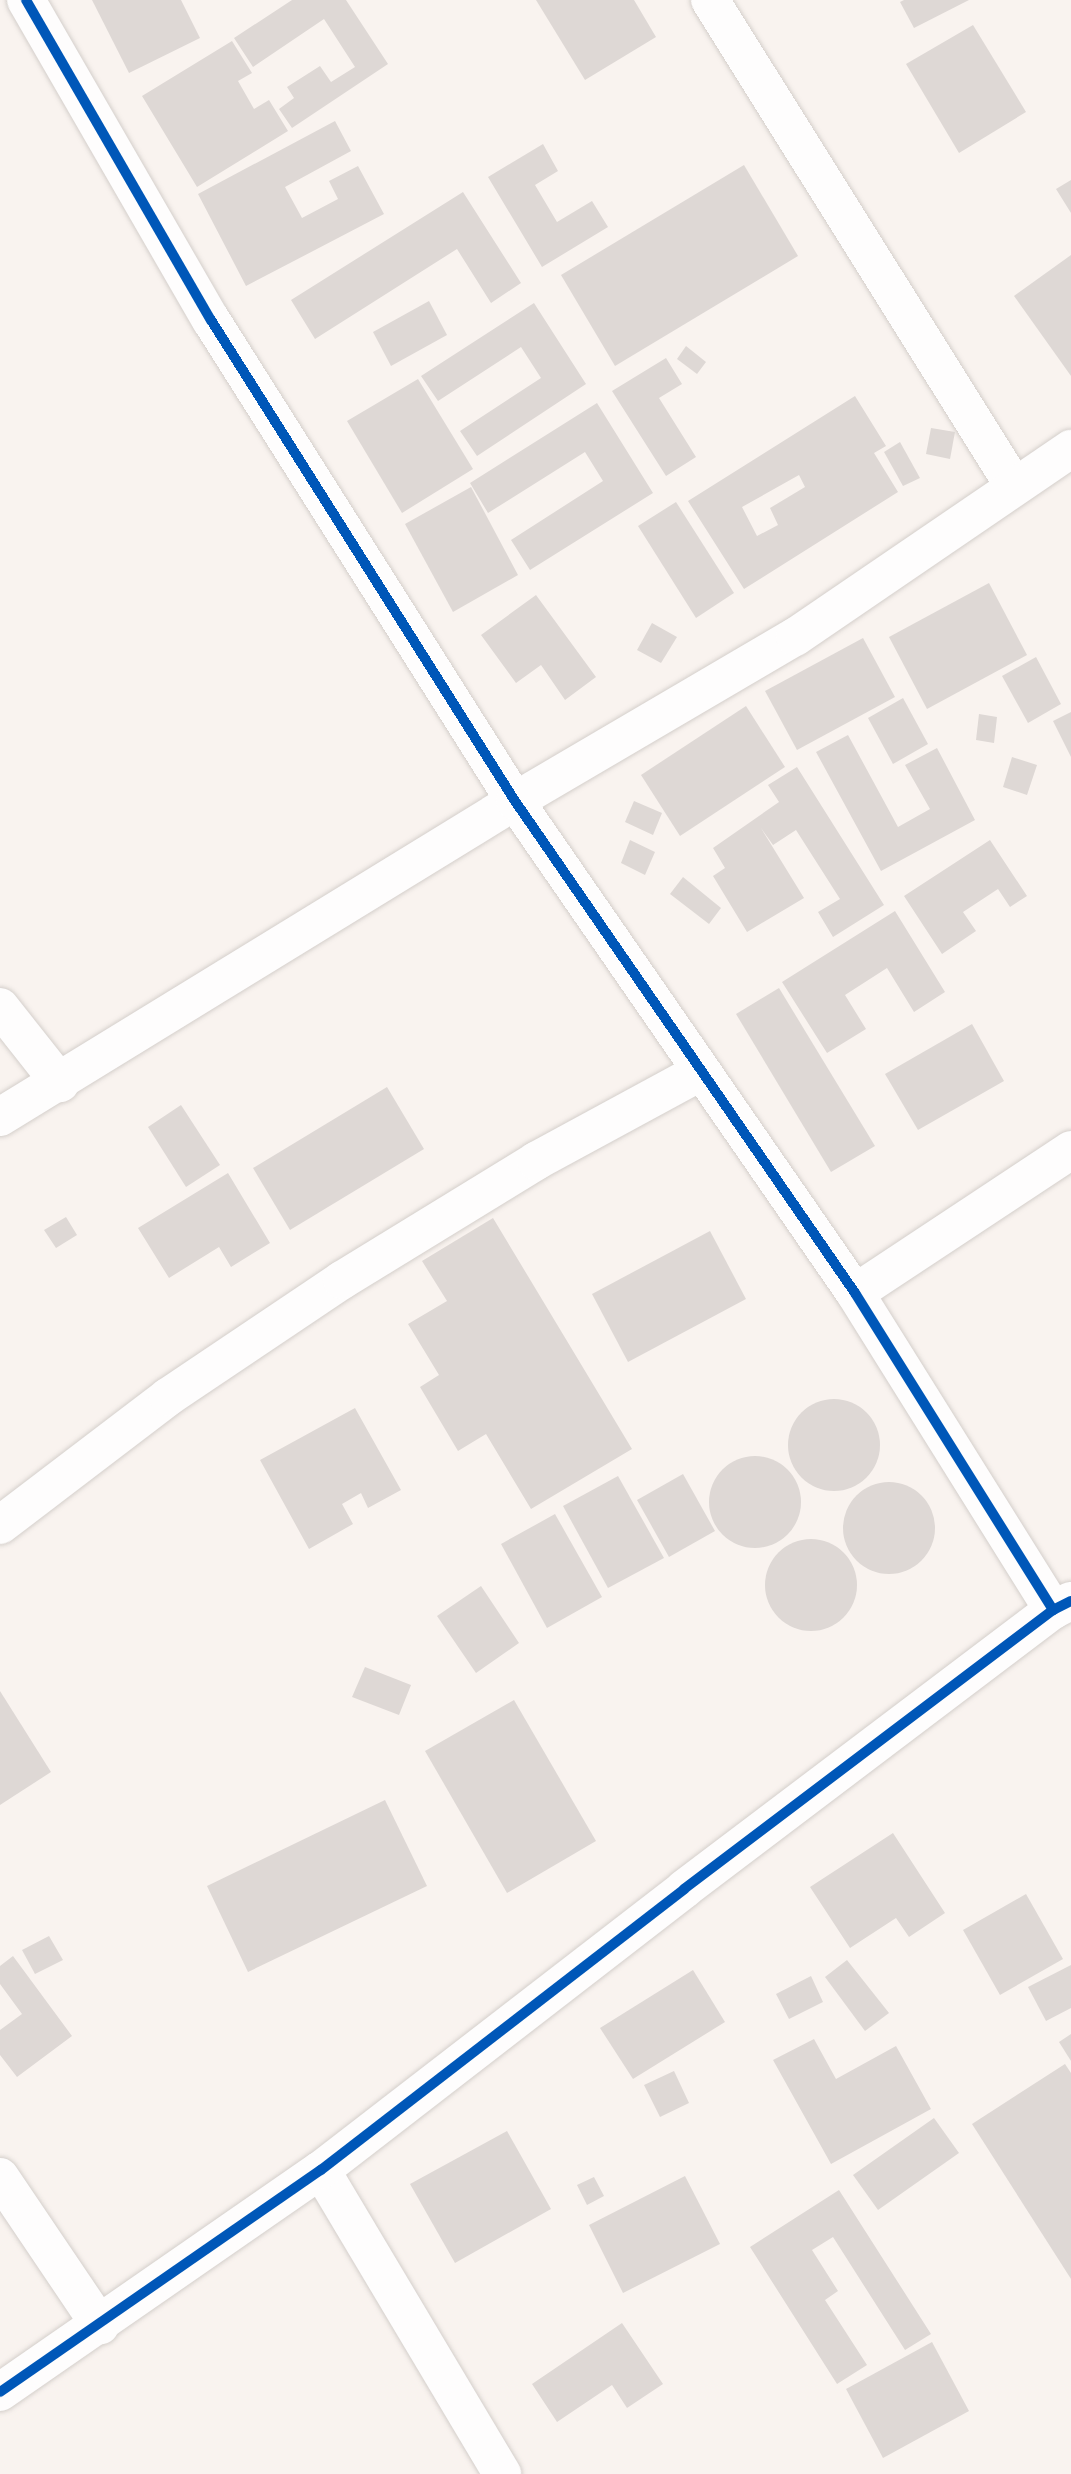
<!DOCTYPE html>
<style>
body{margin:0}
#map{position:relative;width:1071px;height:2474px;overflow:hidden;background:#f9f3ef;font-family:Jost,sans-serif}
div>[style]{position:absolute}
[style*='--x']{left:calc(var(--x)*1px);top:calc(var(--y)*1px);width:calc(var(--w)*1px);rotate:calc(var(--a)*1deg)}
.building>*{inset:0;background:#ded8d5}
.round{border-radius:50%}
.roads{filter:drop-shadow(0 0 2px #d4cfcb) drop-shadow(0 0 2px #d4cfcb)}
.minor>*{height:38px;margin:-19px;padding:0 19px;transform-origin:19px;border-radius:19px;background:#fefdfd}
.cycleway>*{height:10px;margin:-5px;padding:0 5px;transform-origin:5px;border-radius:5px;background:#0057b8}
span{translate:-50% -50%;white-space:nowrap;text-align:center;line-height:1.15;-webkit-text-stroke:7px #fdf2eb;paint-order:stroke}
</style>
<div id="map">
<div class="building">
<div style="clip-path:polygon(92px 0,181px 0,200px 38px,129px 73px)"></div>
<div style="clip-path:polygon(292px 0,346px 0,388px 64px,292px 128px,279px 109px,294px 98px,287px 87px,320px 66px,331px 82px,355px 67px,324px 19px,253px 67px,234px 38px)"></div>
<div style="clip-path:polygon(536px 0,634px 0,656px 37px,585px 80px)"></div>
<div style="clip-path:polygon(904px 0,969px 0,914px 28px,900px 2px)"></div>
<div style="clip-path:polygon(973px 25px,1026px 112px,959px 153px,906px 64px)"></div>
<div style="clip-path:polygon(232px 41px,252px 73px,238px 81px,254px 109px,269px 100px,288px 131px,197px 187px,142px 96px)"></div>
<div style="clip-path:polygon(335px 121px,351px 151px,285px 187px,302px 218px,338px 199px,329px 181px,358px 166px,384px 214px,246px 286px,198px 194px)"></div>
<div style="clip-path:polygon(543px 144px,558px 171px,535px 185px,557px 222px,592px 201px,608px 227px,542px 267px,488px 177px)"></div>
<div style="clip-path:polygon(744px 165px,798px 256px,615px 366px,561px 275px)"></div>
<div style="clip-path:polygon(1071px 180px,1071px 213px,1056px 189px)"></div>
<div style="clip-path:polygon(463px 192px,521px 283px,491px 303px,457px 249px,315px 339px,291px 300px)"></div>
<div style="clip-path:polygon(1071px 255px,1071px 376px,1014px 296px)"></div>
<div style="clip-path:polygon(429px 301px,447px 335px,391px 366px,373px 332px)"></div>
<div style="clip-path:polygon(534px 303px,586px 384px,477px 456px,460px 431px,541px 378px,521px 347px,438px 401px,421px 376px)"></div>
<div style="clip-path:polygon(686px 346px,706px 362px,697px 374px,677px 359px)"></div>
<div style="clip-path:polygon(666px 358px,682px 384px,659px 398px,696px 457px,666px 476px,612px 391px)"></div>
<div style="clip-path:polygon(418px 379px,473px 469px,402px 513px,347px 421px)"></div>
<div style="clip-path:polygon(evenodd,855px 396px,886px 446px,874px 453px,898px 492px,744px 589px,688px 501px,855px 396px,799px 475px,805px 487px,770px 508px,778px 525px,757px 536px,742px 507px,799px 475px)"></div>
<div style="clip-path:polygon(597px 403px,653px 493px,530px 570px,511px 540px,603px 481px,585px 452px,488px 513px,470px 483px)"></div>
<div style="clip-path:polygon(931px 428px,955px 432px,950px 459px,926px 454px)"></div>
<div style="clip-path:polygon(900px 442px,920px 478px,903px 486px,884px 452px)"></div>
<div style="clip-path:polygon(471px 487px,518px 575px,453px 612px,405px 524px)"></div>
<div style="clip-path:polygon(676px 502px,734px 593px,696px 618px,638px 526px)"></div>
<div style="clip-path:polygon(989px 583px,1027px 655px,927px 709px,889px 637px)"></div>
<div style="clip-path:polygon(536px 595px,596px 677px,565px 700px,541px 665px,516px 683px,481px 635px)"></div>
<div style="clip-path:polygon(652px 623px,677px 637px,661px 663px,637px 650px)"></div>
<div style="clip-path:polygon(863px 638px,895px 697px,797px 750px,765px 691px)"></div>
<div style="clip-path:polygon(1036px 657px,1061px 704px,1028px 723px,1002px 676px)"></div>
<div style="clip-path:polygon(903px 698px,928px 744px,893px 764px,868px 718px)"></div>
<div style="clip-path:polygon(746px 706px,785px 767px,680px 836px,641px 775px)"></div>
<div style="clip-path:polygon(1071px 712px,1071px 757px,1053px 721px)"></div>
<div style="clip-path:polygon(979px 714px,997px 717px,994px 743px,976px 740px)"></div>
<div style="clip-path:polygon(848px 735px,898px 827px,930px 809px,905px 765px,937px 748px,975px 820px,881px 871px,816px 752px)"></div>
<div style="clip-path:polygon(1012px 757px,1037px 765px,1027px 795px,1003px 787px)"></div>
<div style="clip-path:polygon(797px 767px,884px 905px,833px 937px,818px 912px,840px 899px,796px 830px,773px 845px,761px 828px,804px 898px,747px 932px,713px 876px,725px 868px,713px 848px,779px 802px,768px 785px)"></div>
<div style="clip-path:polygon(634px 801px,662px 813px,653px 835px,625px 822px)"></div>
<div style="clip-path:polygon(630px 840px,655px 852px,645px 875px,621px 863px)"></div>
<div style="clip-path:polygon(990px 840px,1027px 896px,1010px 907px,998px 889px,963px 912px,976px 931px,942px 954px,904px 896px)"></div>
<div style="clip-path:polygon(683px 877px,721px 908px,709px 924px,670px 894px)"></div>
<div style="clip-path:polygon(895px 911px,945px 992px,914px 1012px,887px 968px,845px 995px,866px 1029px,827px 1053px,782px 982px)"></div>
<div style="clip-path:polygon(779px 988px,875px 1146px,831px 1172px,736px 1014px)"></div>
<div style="clip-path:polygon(972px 1024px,1004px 1081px,918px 1130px,885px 1074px)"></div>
<div style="clip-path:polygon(387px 1087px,424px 1149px,290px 1230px,253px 1168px)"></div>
<div style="clip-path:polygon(181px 1105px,220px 1165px,186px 1187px,148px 1127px)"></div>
<div style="clip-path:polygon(228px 1173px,270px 1243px,231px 1267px,219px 1247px,169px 1278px,138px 1228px)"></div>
<div style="clip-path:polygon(66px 1217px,77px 1235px,56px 1248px,44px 1230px)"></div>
<div style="clip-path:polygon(493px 1218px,632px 1449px,531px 1509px,486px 1434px,458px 1451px,420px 1387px,439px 1375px,408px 1324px,447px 1301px,422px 1261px)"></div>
<div style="clip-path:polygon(710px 1231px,746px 1299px,628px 1362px,592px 1294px)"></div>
<div class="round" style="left:788px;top:1399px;width:92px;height:92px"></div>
<div style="clip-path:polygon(355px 1408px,401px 1490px,368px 1508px,361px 1493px,342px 1504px,353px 1524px,309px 1549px,260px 1460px)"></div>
<div class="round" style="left:709px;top:1456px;width:92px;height:92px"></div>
<div style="clip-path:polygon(683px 1474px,715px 1531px,669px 1557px,637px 1500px)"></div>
<div style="clip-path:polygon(618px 1476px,664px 1558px,608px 1588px,563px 1506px)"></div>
<div class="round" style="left:843px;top:1482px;width:92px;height:92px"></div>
<div style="clip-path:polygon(555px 1514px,602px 1597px,547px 1628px,501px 1544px)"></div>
<div class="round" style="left:765px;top:1539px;width:92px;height:92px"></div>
<div style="clip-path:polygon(481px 1586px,519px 1643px,476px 1673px,437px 1616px)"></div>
<div style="clip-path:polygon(365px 1667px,411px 1685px,399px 1715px,352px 1697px)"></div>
<div style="clip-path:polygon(0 1691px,51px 1772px,0 1805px)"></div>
<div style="clip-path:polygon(514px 1700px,596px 1841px,507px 1893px,425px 1751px)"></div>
<div style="clip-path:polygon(385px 1800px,427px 1886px,248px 1972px,207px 1886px)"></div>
<div style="clip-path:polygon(893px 1833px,945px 1913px,909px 1937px,896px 1918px,850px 1948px,810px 1887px)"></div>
<div style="clip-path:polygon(1026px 1894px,1063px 1959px,1000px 1995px,963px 1930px)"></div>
<div style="clip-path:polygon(49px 1936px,63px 1960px,35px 1974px,22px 1950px)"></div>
<div style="clip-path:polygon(13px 1956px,72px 2036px,17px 2077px,0 2055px,0 2030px,22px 2014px,0 1984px,0 1966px)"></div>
<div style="clip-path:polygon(847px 1960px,889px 2013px,865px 2031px,825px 1977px)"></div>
<div style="clip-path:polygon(1071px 1965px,1071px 2008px,1046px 2021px,1028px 1987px)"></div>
<div style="clip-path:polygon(693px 1970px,725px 2022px,633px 2079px,600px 2028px)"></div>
<div style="clip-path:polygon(811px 1976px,823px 2002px,789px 2019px,776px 1994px)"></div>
<div style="clip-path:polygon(1071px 2034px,1071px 2061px,1059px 2042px)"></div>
<div style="clip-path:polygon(814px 2039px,836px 2079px,896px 2046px,931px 2109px,831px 2164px,773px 2060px)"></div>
<div style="clip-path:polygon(1065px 2064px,1071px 2073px,1071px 2279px,972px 2124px)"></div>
<div style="clip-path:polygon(674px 2071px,689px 2103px,660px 2117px,644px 2085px)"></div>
<div style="clip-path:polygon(934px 2118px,959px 2153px,878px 2210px,853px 2175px)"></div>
<div style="clip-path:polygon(507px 2131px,551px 2209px,455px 2263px,410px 2184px)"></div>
<div style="clip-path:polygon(685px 2176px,720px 2244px,623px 2293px,589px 2225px)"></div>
<div style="clip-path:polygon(594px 2177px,604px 2196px,587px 2205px,577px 2185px)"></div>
<div style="clip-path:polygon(839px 2190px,931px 2334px,905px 2350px,833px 2237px,812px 2250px,838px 2291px,825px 2300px,867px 2365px,837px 2384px,750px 2247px)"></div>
<div style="clip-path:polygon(622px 2323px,663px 2384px,627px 2408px,612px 2385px,557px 2422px,532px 2384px)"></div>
<div style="clip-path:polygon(932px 2342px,969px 2411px,883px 2458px,846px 2389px)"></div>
</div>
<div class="roads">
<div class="minor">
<div style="--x:26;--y:0;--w:370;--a:60"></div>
<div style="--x:211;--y:320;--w:569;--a:57.71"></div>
<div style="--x:515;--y:801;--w:598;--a:55.35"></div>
<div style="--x:855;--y:1293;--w:374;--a:58"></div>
<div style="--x:710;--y:0;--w:573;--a:57.97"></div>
<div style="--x:0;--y:1007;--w:97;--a:51.7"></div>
<div style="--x:0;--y:1117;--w:604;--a:-31.53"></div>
<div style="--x:515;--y:801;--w:324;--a:-30.4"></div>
<div style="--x:795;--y:637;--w:334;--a:-34.3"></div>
<div style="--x:855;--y:1293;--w:259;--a:-33.5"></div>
<div style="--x:0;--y:1525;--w:211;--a:-37.3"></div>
<div style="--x:168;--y:1397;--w:210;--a:-33.9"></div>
<div style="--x:342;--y:1280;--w:228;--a:-31.5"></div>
<div style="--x:536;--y:1161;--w:187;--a:-28.5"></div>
<div style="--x:321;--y:2170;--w:354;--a:59.2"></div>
<div style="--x:0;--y:2177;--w:179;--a:56"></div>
<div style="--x:0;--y:2392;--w:390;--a:-34.7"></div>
<div style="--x:321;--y:2170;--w:459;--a:-37.7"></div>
<div style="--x:684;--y:1889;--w:463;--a:-37.1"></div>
<div style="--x:1053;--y:1610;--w:20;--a:-27"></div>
</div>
</div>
<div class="cycleway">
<div style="--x:26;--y:0;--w:370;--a:60"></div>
<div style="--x:211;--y:320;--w:569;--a:57.71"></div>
<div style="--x:515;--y:801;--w:598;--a:55.35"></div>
<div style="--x:855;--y:1293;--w:374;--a:58"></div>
<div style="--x:0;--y:2392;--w:390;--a:-34.7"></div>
<div style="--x:321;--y:2170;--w:459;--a:-37.7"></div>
<div style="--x:684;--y:1889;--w:463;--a:-37.1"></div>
<div style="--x:1053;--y:1610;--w:20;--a:-27"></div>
</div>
</div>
